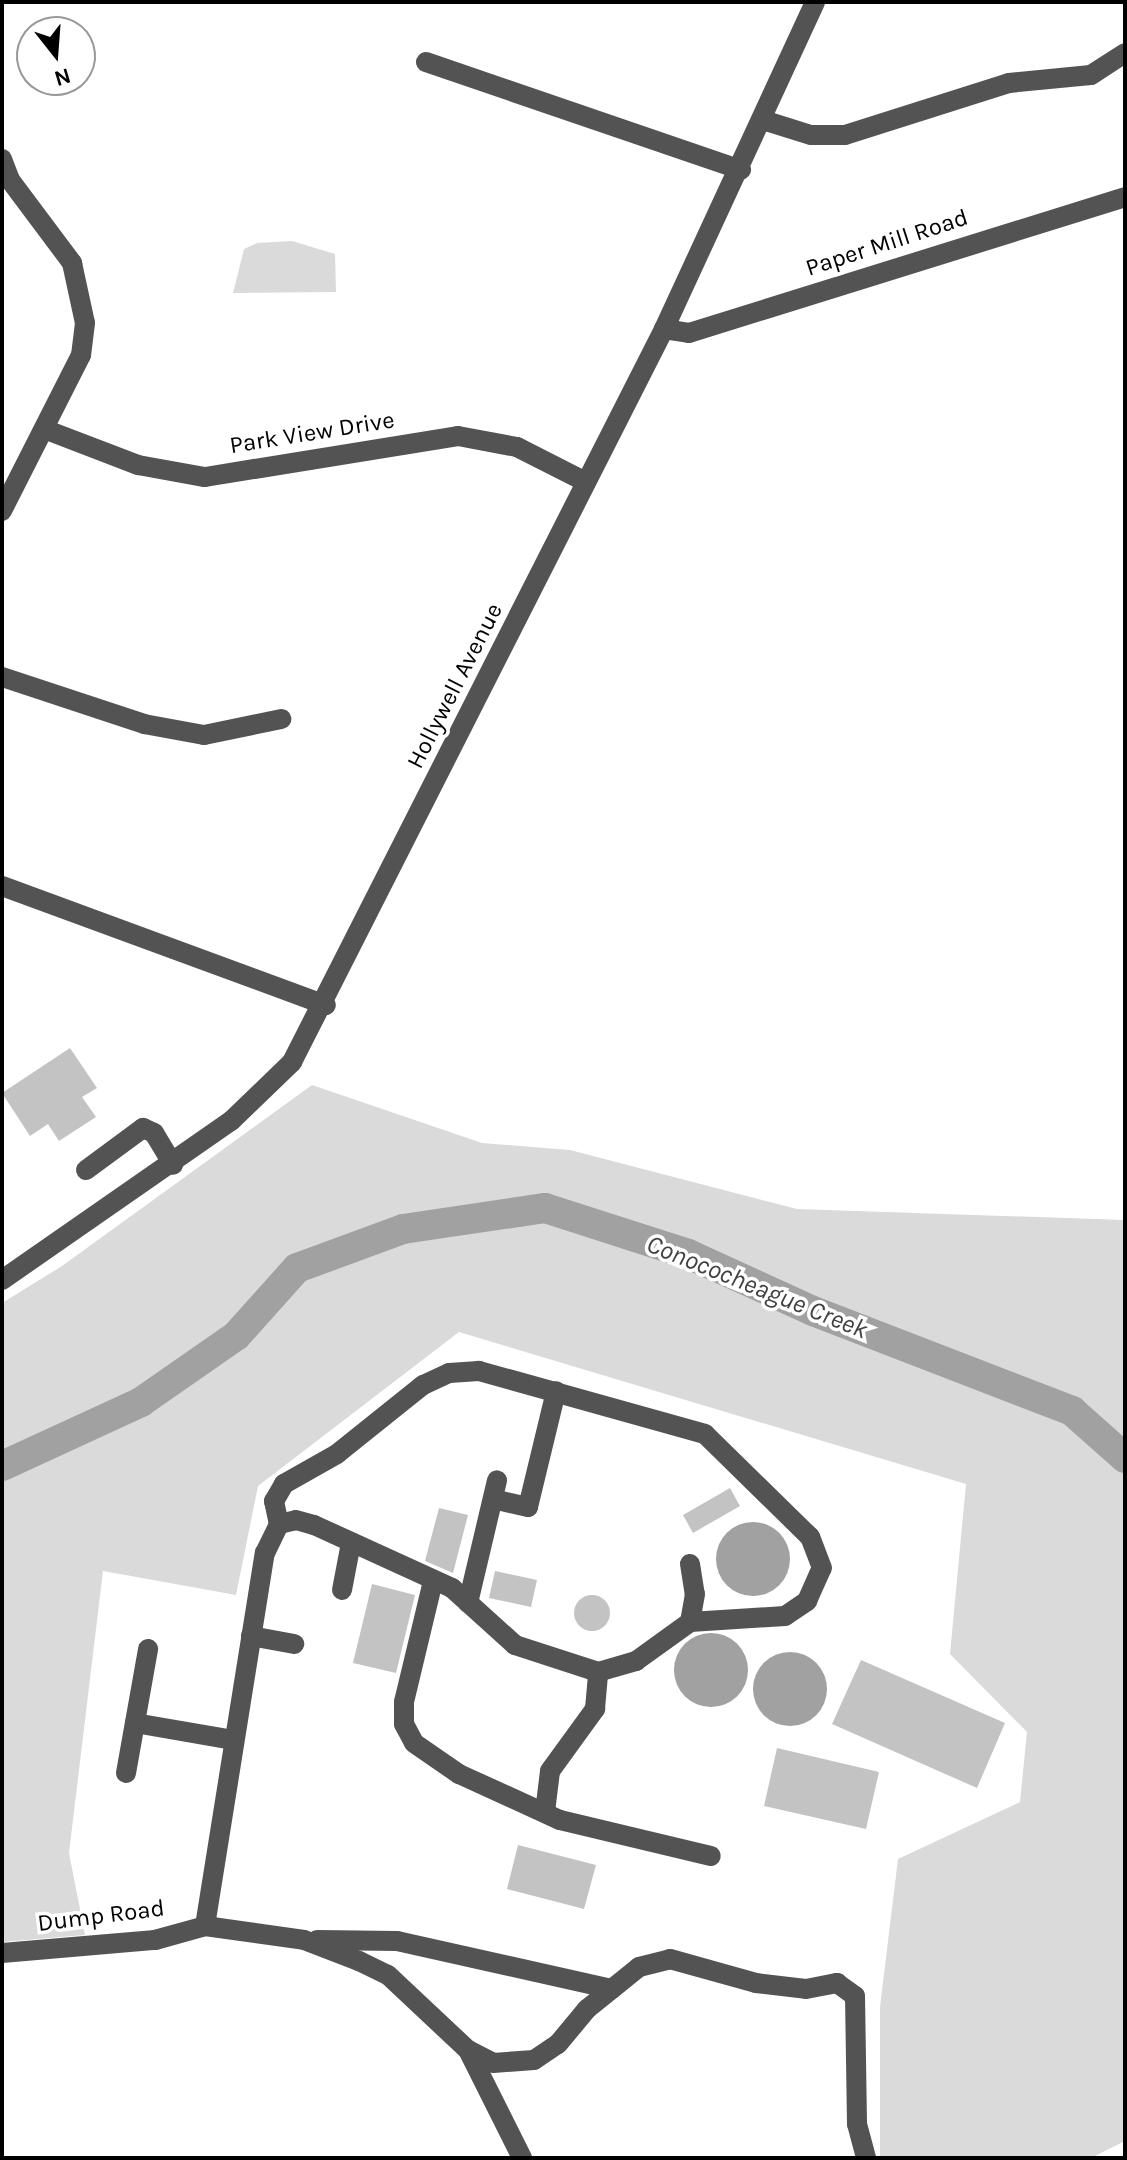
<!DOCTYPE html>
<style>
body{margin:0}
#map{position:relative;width:1127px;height:2160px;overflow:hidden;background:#fff;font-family:Karla,sans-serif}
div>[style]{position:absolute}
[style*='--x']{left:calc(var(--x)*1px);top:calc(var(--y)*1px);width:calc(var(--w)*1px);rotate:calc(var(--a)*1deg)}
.green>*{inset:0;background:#dadada}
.water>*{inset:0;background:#a1a1a1}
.round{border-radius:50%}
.river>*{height:30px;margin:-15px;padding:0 15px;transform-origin:15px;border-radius:15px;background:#a1a1a1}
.building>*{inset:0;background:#c3c3c3}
.minor>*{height:20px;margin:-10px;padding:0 10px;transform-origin:10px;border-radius:10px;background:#535353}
span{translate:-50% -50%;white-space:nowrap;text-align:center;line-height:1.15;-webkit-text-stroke:7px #fff;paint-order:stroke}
.street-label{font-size:24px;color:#000}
.water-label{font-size:26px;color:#424242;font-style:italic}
.frame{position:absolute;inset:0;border:4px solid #000;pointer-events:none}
.north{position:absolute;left:16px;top:16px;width:80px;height:80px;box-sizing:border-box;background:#fff;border:2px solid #999;border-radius:50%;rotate:163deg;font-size:22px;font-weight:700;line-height:32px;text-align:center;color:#000}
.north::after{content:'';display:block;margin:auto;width:28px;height:36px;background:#000;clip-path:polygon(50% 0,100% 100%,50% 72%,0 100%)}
</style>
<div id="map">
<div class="green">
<div style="clip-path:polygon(292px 241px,335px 254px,336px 292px,233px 293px,244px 249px,257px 243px)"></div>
<div style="clip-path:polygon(312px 1085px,482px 1143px,570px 1150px,797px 1209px,1125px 1220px,1125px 2141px,1091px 2158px,880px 2158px,880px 2007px,898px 1859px,1020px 1802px,1027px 1732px,950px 1654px,966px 1484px,459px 1332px,258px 1486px,236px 1595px,103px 1571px,69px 1853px,85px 1935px,2px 1942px,2px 1303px,62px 1266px)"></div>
</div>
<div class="water">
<div class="round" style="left:716px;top:1522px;width:74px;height:74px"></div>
<div class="round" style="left:674px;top:1633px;width:74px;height:74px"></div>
<div class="round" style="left:753px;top:1652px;width:74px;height:74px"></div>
</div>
<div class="river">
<div style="--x:2;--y:1466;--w:153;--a:-24.7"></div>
<div style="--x:141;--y:1402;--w:116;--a:-34.8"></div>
<div style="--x:236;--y:1336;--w:91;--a:-48.1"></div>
<div style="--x:297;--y:1268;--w:113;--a:-20.2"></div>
<div style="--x:403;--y:1229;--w:144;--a:-8.4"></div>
<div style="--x:545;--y:1208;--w:150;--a:17.8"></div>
<div style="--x:688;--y:1254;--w:137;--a:24.5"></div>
<div style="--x:813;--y:1311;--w:278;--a:21.1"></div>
<div style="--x:1072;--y:1411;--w:71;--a:41.6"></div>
</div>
<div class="building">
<div style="clip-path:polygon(70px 1048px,97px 1088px,82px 1097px,96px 1117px,59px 1141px,48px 1124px,30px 1136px,2px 1093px)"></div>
<div style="clip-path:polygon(730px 1488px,740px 1506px,693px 1533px,683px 1515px)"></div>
<div style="clip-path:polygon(439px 1508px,468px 1515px,453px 1573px,425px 1561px)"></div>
<div style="clip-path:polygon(495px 1571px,537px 1580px,531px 1607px,489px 1598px)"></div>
<div style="clip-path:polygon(372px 1584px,415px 1595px,396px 1673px,353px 1663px)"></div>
<div class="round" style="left:574px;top:1595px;width:36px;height:36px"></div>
<div style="clip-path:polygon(861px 1660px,1005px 1723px,977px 1788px,832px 1724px)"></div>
<div style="clip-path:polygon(777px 1748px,879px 1772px,866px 1829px,764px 1806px)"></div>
<div style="clip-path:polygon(518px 1845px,596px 1865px,584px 1909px,507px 1889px)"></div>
</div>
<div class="minor">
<div style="--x:426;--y:62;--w:333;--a:18.9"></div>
<div style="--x:763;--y:120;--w:50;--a:17.4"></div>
<div style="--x:811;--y:135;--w:34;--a:0"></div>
<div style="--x:845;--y:135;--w:172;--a:-17.6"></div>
<div style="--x:1009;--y:83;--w:82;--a:-5.6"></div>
<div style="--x:1091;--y:75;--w:40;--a:-32.9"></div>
<div style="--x:2;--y:159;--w:22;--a:69"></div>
<div style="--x:10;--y:180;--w:104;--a:53.2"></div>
<div style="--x:72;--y:263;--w:61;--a:77.8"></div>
<div style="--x:85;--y:323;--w:32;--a:97"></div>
<div style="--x:81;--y:355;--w:175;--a:116.9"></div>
<div style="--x:664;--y:329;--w:25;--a:9"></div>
<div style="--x:689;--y:333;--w:457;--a:-17.3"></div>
<div style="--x:44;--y:429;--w:101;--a:21"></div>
<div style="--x:138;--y:465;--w:68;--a:10.2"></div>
<div style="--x:205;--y:477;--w:256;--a:-9.2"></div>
<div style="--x:458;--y:436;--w:60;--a:10.6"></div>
<div style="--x:517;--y:447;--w:77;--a:26.9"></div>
<div style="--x:2;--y:677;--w:150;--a:18.3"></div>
<div style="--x:144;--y:724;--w:61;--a:10.4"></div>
<div style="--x:204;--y:735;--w:79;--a:-11.7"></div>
<div style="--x:2;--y:886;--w:345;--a:20.2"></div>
<div style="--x:86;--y:1170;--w:71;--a:-36.4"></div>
<div style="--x:143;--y:1128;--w:12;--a:24"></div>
<div style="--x:154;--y:1133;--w:37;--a:59"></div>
<div style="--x:2;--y:1280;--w:279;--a:-34.8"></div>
<div style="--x:231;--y:1121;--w:85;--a:-44"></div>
<div style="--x:292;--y:1062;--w:822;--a:-63.09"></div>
<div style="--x:664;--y:329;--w:360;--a:-65.2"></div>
<div style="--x:493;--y:1499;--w:36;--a:13"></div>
<div style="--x:528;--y:1507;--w:119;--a:-76.4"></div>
<div style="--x:690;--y:1564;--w:30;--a:81"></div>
<div style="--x:695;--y:1594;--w:28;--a:100"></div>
<div style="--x:433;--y:1581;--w:124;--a:103.5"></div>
<div style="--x:404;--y:1702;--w:22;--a:90"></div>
<div style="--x:404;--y:1724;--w:21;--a:62"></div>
<div style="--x:414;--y:1743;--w:55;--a:34.6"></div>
<div style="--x:459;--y:1774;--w:111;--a:24.5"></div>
<div style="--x:560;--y:1820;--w:155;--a:13.4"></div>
<div style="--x:342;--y:1590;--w:48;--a:-79.2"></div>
<div style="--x:468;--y:1603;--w:126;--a:-76.7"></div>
<div style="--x:251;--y:1636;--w:44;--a:10.5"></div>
<div style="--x:135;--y:1723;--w:99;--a:9.8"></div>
<div style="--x:126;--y:1773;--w:126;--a:-79.9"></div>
<div style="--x:545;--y:1812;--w:41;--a:-83"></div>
<div style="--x:550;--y:1771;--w:77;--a:-54"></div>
<div style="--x:595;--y:1709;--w:37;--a:-85"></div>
<div style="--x:205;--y:1926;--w:378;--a:-80.9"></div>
<div style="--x:265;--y:1553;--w:32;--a:-64"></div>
<div style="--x:279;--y:1524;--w:17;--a:-13"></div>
<div style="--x:296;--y:1520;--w:19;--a:16"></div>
<div style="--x:314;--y:1525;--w:152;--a:24.5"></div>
<div style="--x:452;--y:1588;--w:85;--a:42.1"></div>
<div style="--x:515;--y:1645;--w:87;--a:18"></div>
<div style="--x:598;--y:1672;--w:40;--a:-16"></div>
<div style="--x:636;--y:1661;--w:67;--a:-35.8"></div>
<div style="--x:690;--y:1622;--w:95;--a:-3.6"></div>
<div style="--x:785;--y:1616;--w:27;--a:-34"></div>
<div style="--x:807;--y:1601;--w:36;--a:-66"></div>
<div style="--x:822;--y:1568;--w:33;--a:-111"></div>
<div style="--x:810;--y:1537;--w:147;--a:-135.6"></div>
<div style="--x:705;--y:1434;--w:235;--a:-164.4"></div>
<div style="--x:479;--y:1371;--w:30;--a:176"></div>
<div style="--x:449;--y:1373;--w:29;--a:155"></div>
<div style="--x:423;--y:1385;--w:110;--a:141.3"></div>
<div style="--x:337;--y:1454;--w:61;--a:150.5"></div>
<div style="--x:284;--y:1484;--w:20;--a:120"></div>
<div style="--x:274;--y:1501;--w:24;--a:78"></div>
<div style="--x:317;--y:1940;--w:80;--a:0.7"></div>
<div style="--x:397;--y:1941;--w:220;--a:12.6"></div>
<div style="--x:2;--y:1953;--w:154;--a:-4.9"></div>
<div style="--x:155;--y:1940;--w:52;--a:-15.6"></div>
<div style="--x:205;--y:1926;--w:100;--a:8"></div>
<div style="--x:304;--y:1940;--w:59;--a:20.9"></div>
<div style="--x:359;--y:1961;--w:32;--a:26"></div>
<div style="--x:388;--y:1975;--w:110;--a:43.2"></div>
<div style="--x:468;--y:2050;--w:121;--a:63.4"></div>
<div style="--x:468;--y:2050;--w:28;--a:27"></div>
<div style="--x:493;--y:2063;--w:41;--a:-4.2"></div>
<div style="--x:534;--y:2060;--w:29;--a:-34"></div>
<div style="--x:558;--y:2044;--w:45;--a:-50.4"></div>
<div style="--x:587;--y:2009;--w:67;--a:-38.9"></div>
<div style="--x:639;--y:1967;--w:32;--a:-14"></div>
<div style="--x:670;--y:1959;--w:89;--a:15.6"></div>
<div style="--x:756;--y:1983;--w:50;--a:6.8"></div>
<div style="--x:806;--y:1989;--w:32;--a:-11"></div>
<div style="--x:837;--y:1983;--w:22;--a:36"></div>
<div style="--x:855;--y:1996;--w:128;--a:89.1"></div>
<div style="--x:857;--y:2124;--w:35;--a:75"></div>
</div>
<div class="street-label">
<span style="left:887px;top:243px;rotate:-18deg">Paper Mill Road</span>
<span style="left:312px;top:433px;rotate:-9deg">Park View Drive</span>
<span style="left:455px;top:686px;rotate:-63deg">Hollywell Avenue</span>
<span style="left:101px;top:1916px;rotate:-7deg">Dump Road</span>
</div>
<div class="water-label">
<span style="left:757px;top:1287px;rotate:22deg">Conococheague Creek</span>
</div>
<div class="frame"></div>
<div class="north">N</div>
</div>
